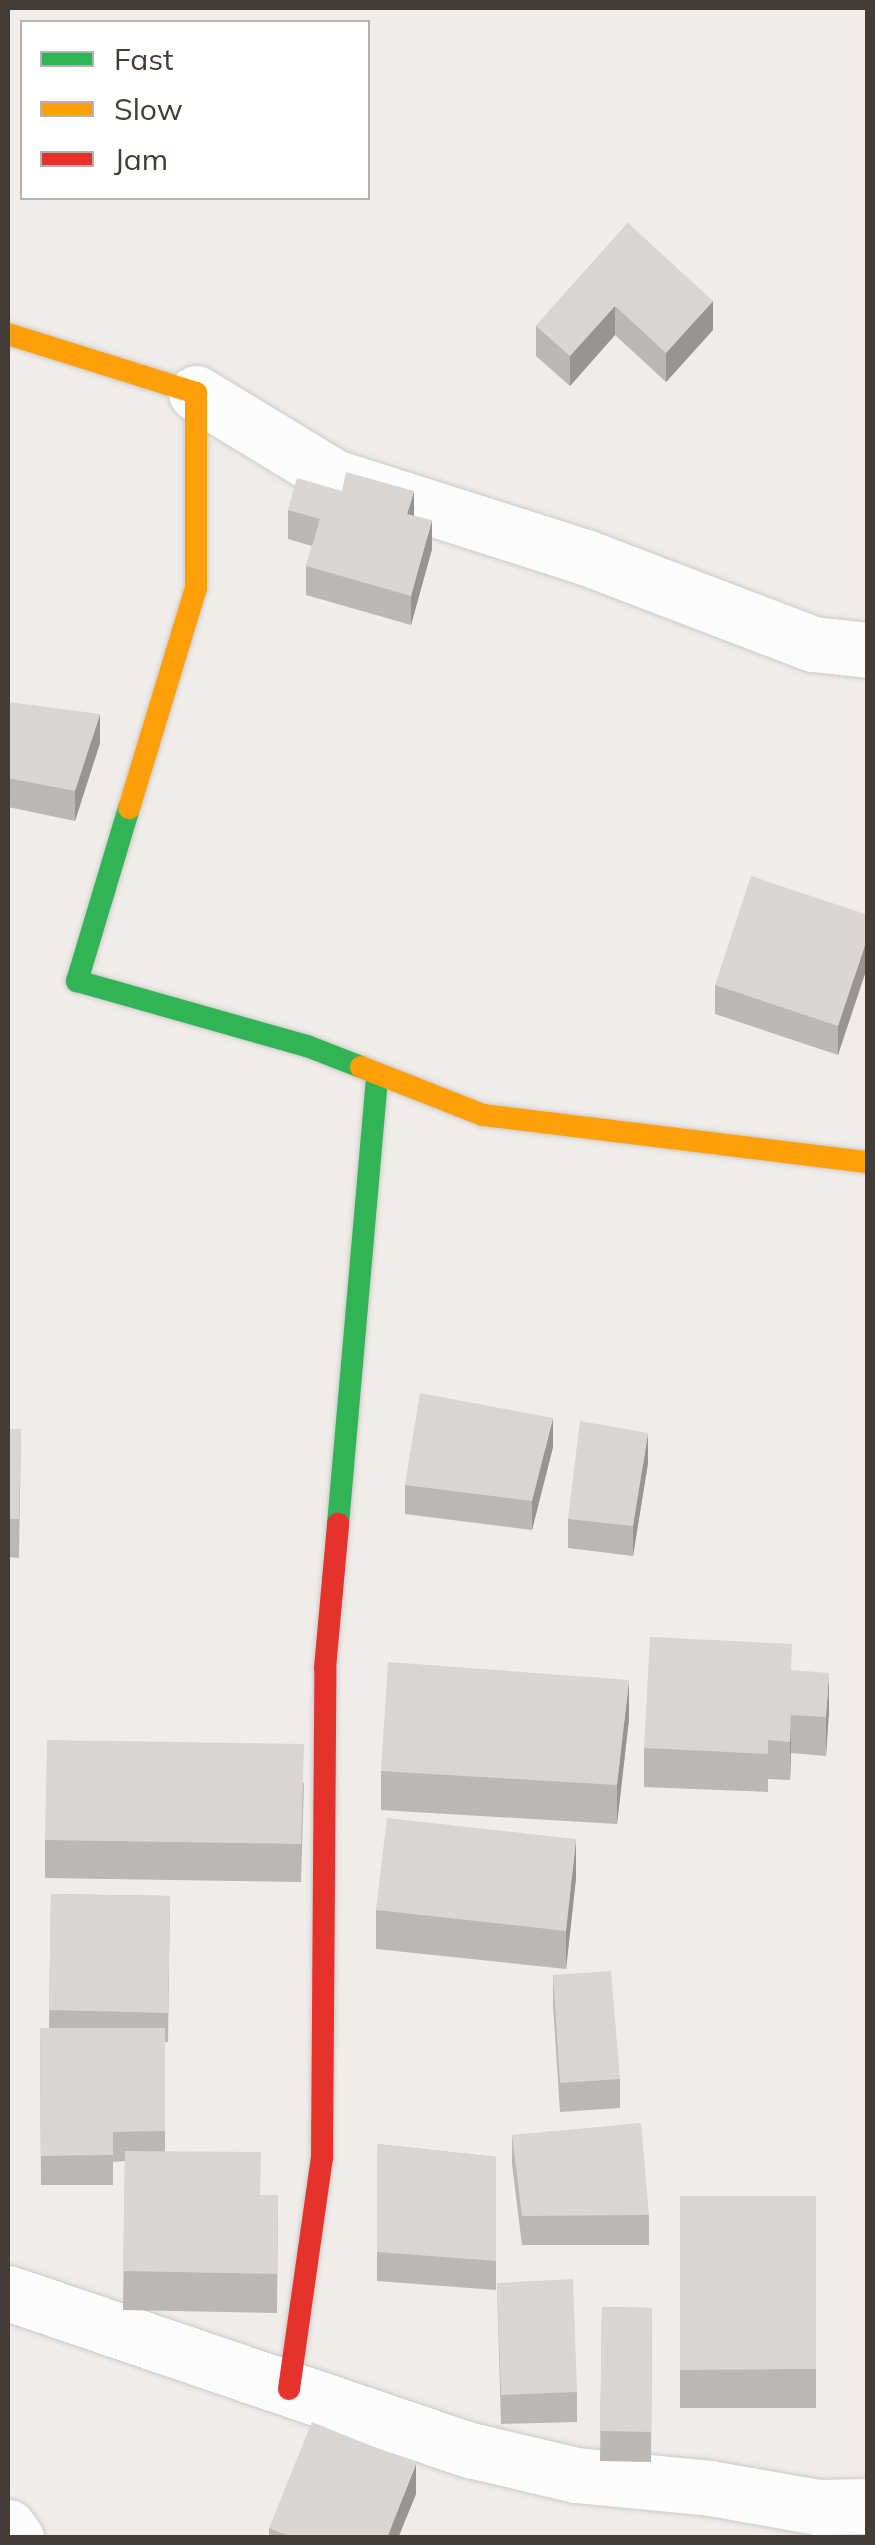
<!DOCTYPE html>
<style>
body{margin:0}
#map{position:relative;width:875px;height:2545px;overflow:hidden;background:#efece9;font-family:Mulish,sans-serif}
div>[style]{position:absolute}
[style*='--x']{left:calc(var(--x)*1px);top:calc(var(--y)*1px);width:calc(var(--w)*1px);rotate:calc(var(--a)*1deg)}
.roads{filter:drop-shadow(0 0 2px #cccac7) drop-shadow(0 0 2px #cccac7)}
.street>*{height:55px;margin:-27.5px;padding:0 27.5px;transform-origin:27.5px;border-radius:27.5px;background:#fdfcfc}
.fast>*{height:22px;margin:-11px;padding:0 11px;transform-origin:11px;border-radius:11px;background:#30b455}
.slow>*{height:22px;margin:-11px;padding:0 11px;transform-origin:11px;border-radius:11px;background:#ff9f0a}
.jam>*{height:22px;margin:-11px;padding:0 11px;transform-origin:11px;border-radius:11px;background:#e5322d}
.wall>*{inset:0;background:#bab7b5}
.shaded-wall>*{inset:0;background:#979593}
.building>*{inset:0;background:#d8d5d2}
span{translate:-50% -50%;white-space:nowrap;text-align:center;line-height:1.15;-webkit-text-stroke:8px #fff;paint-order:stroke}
.frame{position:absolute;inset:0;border:10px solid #433c37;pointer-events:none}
.legend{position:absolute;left:20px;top:20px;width:350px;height:180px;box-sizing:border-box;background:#fff;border:2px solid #b4b1af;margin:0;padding:12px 18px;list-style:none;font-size:30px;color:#433c37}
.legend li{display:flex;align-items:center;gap:20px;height:50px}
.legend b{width:50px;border:2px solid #b4b1af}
</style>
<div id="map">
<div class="roads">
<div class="street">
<div style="--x:196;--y:393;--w:162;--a:31.3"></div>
<div style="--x:334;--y:477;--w:263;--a:17.7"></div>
<div style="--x:585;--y:557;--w:244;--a:20.9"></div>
<div style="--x:813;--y:644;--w:55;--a:6.2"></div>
<div style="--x:8;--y:2293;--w:488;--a:18.8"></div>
<div style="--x:470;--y:2450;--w:109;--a:13.3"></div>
<div style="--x:576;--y:2475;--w:135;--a:5.5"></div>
<div style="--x:710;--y:2488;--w:110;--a:10"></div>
<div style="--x:818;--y:2507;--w:50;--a:-1.1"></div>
<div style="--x:8;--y:2527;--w:14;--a:54"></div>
</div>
<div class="fast">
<div style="--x:129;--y:808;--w:181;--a:106.7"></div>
<div style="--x:77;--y:981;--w:239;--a:15.8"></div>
<div style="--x:307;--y:1046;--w:58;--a:21.3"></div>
<div style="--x:338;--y:1524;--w:452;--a:-85"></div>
</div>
<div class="slow">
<div style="--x:8;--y:334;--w:197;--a:17.4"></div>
<div style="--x:196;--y:393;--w:195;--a:90"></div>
<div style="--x:196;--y:588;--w:230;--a:106.9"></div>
<div style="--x:361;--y:1067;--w:131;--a:21.5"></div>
<div style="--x:483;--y:1115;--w:388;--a:7"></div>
</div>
<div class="jam">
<div style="--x:289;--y:2389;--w:233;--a:-81.9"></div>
<div style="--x:322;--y:2158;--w:490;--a:-89.6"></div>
<div style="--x:325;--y:1668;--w:145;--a:-84.8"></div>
</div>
</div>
<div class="wall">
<div style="clip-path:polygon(628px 223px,713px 330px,666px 382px,615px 335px,570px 386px,536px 356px,536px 326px)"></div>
<div style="clip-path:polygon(288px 510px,414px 515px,432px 549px,411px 625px,306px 595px,306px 566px,312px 546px,288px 539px)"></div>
<div style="clip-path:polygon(8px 702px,100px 743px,75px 821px,8px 807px)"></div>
<div style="clip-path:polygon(868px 915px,838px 1055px,715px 1014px,715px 985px)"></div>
<div style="clip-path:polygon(8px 1429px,21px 1429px,19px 1558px,8px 1557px)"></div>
<div style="clip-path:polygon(553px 1447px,532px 1530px,405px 1514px,405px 1485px)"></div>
<div style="clip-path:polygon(648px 1463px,633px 1556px,568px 1548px,568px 1519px)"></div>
<div style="clip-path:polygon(792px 1670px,829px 1711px,826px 1756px,791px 1753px,790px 1780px,768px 1779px,768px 1792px,644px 1787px,644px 1748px)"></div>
<div style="clip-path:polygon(629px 1719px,617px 1824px,381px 1810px,381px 1771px)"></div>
<div style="clip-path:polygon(304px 1783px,301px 1882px,45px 1878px,45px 1840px)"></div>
<div style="clip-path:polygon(576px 1878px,566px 1969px,376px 1949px,376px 1910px)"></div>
<div style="clip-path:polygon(51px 1894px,170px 1896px,168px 2042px,165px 2042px,165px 2151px,261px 2195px,278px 2195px,277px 2313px,123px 2310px,125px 2161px,113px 2162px,113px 2185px,41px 2185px,40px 2028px,49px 2028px)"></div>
<div style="clip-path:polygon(553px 1975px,620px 2079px,620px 2108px,560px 2112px,553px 2004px)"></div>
<div style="clip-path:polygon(512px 2135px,649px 2215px,649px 2245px,522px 2245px,512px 2164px)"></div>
<div style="clip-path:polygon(377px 2144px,496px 2157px,496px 2290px,377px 2281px)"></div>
<div style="clip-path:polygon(680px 2196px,816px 2196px,816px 2408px,680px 2408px)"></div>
<div style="clip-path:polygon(497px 2283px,577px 2392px,577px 2422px,501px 2424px)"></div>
<div style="clip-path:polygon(602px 2307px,652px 2308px,651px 2462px,600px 2461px)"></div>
<div style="clip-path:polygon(416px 2494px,398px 2538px,269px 2538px,269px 2528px)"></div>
</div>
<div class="shaded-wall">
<div style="clip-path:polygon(713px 301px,713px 330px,666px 382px,666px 353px)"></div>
<div style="clip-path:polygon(615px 306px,615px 335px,570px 386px,570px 356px)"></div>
<div style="clip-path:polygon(414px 491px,414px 521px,407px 514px)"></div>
<div style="clip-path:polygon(432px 520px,432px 549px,411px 625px,411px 596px)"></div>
<div style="clip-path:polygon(100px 714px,100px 743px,75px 821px,75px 791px)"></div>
<div style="clip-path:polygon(868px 936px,868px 965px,838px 1055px,838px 1026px)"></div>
<div style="clip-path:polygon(553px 1418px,553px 1447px,532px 1530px,532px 1501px)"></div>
<div style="clip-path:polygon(648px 1433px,648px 1463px,633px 1556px,633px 1526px)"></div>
<div style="clip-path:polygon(829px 1673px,829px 1711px,826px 1756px,826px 1717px)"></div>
<div style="clip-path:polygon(629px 1680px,629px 1719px,617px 1824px,617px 1785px)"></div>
<div style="clip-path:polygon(791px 1715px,791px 1753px,790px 1780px,790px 1742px)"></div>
<div style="clip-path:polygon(576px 1839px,576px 1878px,566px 1969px,566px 1931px)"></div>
<div style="clip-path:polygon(416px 2464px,416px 2494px,398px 2538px,387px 2538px)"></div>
</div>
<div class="building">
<div style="clip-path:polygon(628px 223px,713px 301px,666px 353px,615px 306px,570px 356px,536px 326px)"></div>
<div style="clip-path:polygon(346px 472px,414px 491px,407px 514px,432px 520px,411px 596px,306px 566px,320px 519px,288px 510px,297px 478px,342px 491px)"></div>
<div style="clip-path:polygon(8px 702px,100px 714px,75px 791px,8px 778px)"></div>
<div style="clip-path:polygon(751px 876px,868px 915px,868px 936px,838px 1026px,715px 985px)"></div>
<div style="clip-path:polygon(420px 1393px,553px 1418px,532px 1501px,405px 1485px)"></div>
<div style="clip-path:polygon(580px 1421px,648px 1433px,633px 1526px,568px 1519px)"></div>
<div style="clip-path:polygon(8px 1429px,21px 1429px,19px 1519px,8px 1519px)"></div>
<div style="clip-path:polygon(650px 1637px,792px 1644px,791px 1670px,829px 1673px,826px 1717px,791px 1715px,790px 1742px,768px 1740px,768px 1754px,644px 1748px)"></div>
<div style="clip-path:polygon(388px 1662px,629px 1680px,617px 1785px,381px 1771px)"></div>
<div style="clip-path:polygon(47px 1740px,304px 1744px,301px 1844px,45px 1840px)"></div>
<div style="clip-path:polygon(387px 1818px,576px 1839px,566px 1931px,376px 1910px)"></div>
<div style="clip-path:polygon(51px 1894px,170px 1896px,168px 2013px,49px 2010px)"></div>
<div style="clip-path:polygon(611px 1971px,620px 2079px,560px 2083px,553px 1975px)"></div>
<div style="clip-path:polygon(40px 2028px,165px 2028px,165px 2131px,113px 2132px,113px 2155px,41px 2156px)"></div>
<div style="clip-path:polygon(641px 2123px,649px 2215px,522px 2216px,512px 2135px)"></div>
<div style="clip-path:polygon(377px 2144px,496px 2157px,496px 2261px,377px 2252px)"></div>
<div style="clip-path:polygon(125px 2151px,261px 2152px,260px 2195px,278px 2195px,277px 2274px,123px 2271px)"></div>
<div style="clip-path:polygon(680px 2196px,816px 2196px,816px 2369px,680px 2370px)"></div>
<div style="clip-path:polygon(573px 2279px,577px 2392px,501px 2395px,497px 2283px)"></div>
<div style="clip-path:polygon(602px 2307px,652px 2308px,651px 2432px,600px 2431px)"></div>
<div style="clip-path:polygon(312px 2422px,416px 2464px,387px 2538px,293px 2538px,269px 2528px)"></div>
</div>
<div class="frame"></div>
<ul class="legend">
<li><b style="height:12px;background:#30b455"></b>Fast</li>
<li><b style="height:12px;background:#ff9f0a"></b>Slow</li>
<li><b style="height:12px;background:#e5322d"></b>Jam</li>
</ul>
</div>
